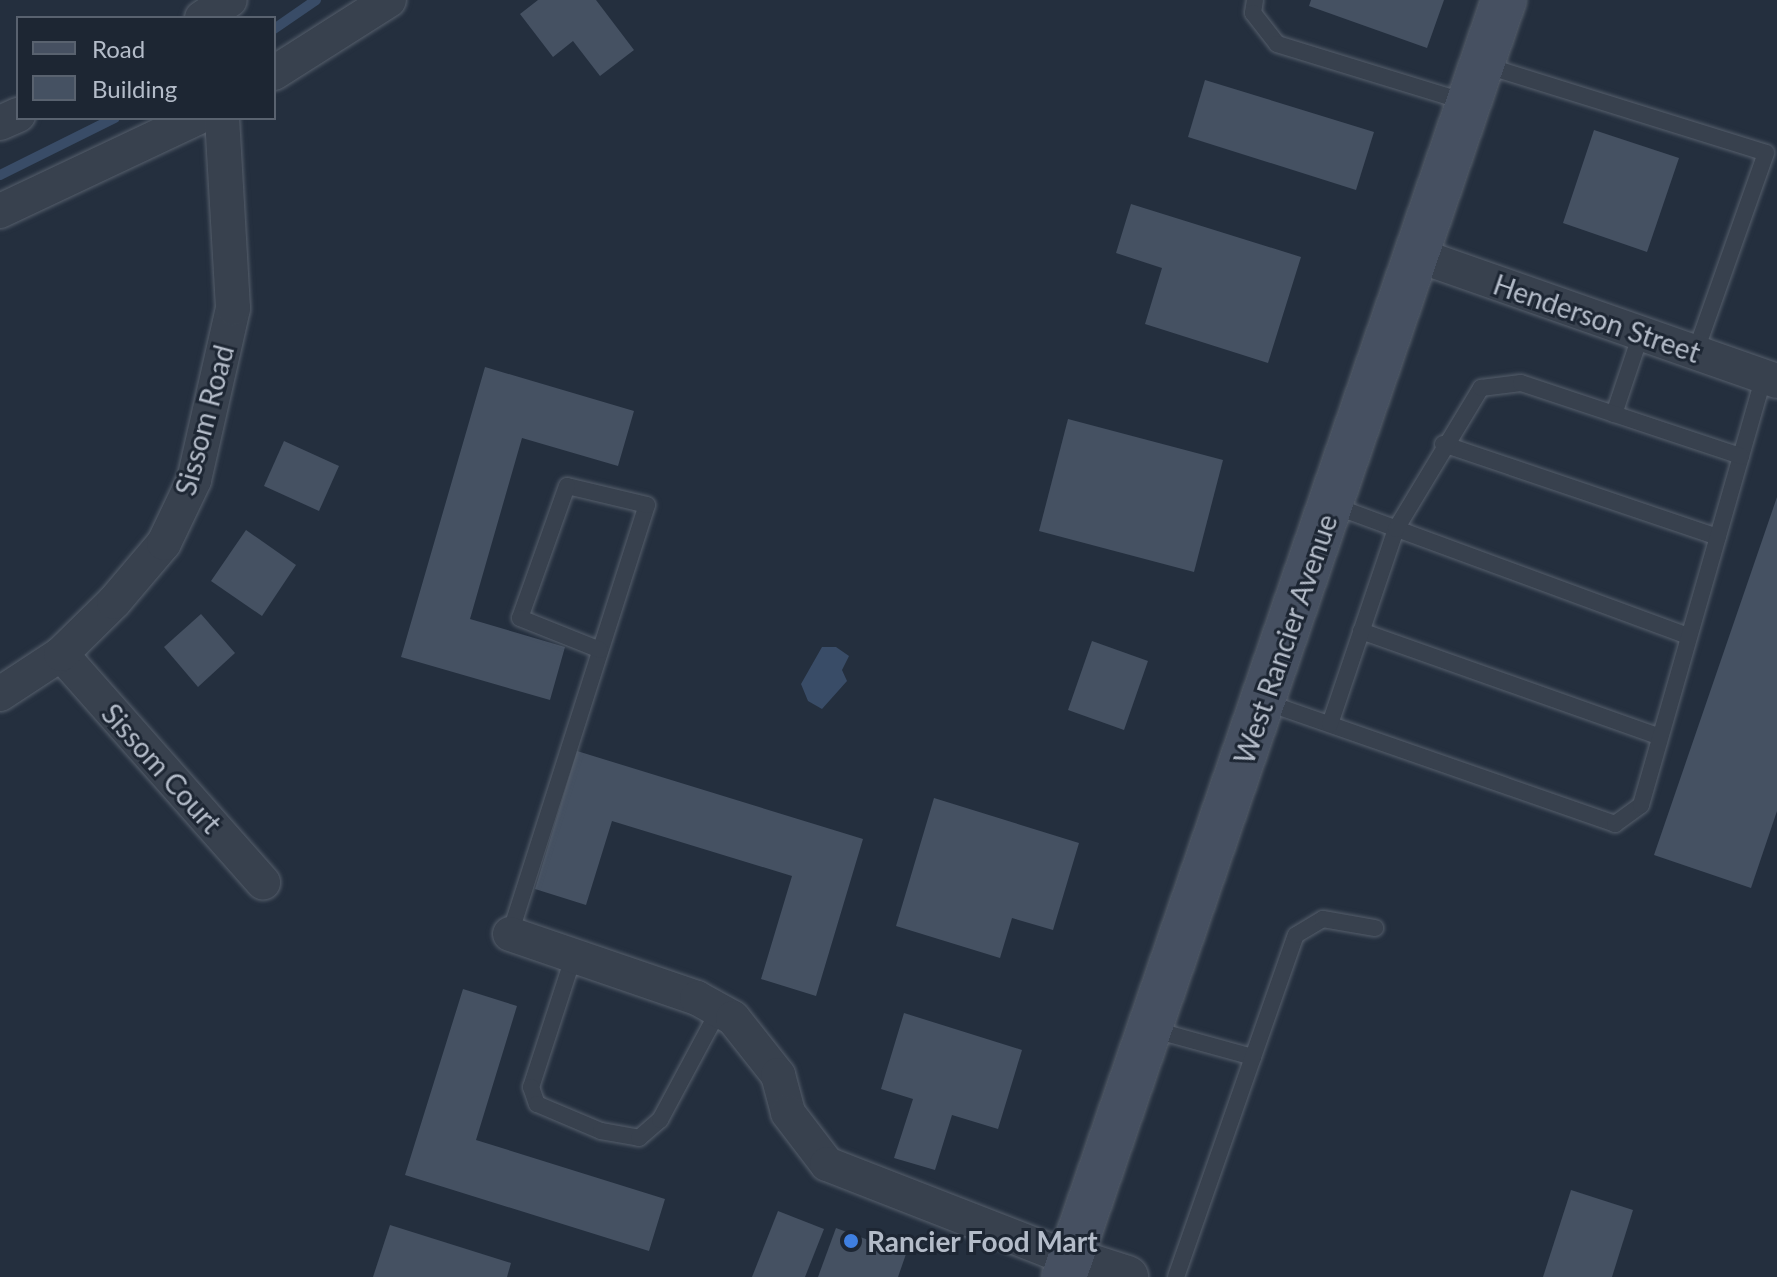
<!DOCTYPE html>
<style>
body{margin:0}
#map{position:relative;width:1777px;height:1277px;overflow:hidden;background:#242f3e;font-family:Lato,sans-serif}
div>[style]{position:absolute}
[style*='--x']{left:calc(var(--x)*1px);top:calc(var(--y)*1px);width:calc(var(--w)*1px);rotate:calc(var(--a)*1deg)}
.water>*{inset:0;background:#394c67}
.stream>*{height:10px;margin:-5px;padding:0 5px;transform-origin:5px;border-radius:5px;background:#394c67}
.building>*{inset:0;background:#455162}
.roads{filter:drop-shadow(0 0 2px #565f6c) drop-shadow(0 0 2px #565f6c)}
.service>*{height:16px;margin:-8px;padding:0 8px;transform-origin:8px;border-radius:8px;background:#38414e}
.minor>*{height:34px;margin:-17px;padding:0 17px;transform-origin:17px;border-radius:17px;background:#38414e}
.tertiary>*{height:42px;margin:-21px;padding:0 21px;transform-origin:21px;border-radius:21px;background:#38414e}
.secondary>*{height:44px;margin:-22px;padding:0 22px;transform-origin:22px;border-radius:22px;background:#465061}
.dots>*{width:22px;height:22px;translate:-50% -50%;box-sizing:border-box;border:4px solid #1d2633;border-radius:50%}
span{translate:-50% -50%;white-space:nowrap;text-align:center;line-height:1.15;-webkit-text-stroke:6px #1d2633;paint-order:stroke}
.street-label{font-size:28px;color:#b4bcc9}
.poi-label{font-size:28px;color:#b4bcc9;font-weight:700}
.left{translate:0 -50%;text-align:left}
.legend{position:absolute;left:16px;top:16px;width:260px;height:104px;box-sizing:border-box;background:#1d2633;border:2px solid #59626f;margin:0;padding:10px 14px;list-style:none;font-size:24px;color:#b4bcc9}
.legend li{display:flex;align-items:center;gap:16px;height:40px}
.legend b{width:40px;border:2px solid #59626f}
</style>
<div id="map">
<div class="water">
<div style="clip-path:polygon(822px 647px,836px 647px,849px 656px,842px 670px,847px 681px,822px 709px,808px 701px,801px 684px)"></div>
</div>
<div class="stream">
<div style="--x:274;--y:29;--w:51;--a:-34.6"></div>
<div style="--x:0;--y:175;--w:128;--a:-26.4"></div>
</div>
<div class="building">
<div style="clip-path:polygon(538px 0,596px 0,634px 50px,600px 76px,573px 41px,553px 57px,520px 14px)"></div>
<div style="clip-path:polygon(1311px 0,1444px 0,1427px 48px,1309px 6px)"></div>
<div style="clip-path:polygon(1205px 80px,1374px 132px,1356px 190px,1188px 137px)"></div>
<div style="clip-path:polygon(1594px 130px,1679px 158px,1647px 252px,1563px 223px)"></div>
<div style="clip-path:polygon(1131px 204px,1301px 257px,1268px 363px,1145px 324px,1162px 268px,1116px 253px)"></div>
<div style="clip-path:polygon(485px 367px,634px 411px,618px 466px,522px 438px,470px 619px,565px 647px,550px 700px,401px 657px)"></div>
<div style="clip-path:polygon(1068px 419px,1223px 460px,1194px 572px,1039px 531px)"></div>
<div style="clip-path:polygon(284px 441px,339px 466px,319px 511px,264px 486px)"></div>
<div style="clip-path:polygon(1777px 497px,1777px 811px,1751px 888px,1654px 855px)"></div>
<div style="clip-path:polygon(246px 530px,296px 565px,262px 616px,211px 581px)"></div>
<div style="clip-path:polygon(201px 614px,235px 653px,198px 687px,164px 647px)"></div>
<div style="clip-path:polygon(1092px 641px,1148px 661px,1124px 730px,1068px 710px)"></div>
<div style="clip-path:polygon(577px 751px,863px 839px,816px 996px,761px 979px,792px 876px,612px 821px,586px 905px,535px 889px)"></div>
<div style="clip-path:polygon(934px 798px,1079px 843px,1053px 930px,1012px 918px,1000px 958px,896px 926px)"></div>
<div style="clip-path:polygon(463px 989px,517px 1006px,476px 1140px,665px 1199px,649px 1251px,405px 1175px)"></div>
<div style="clip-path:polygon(904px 1013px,1022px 1050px,998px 1129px,952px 1115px,935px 1170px,894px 1158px,913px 1099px,881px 1089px)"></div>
<div style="clip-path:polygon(1571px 1190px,1633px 1210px,1612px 1277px,1543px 1277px)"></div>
<div style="clip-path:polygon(778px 1211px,824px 1229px,805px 1277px,752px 1277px)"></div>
<div style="clip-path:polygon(390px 1225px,511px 1263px,507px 1277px,373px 1277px)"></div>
<div style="clip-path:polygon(836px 1228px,906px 1254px,898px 1277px,818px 1277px)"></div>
</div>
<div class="roads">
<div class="service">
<div style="--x:1255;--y:0;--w:13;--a:99"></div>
<div style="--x:1253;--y:13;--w:39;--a:52"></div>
<div style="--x:1277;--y:44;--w:198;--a:17.1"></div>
<div style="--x:1484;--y:65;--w:295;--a:17.3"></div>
<div style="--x:1766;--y:153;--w:212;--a:109.5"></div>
<div style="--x:1614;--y:414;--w:84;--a:-71.4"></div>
<div style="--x:1443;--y:444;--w:290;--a:18.7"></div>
<div style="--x:1332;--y:505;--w:380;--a:20.2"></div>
<div style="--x:1361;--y:631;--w:317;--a:19.5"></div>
<div style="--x:1265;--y:702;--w:371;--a:19.2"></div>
<div style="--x:1615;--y:824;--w:32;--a:-36"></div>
<div style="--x:1641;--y:805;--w:445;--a:-74"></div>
<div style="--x:1330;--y:724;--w:206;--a:-71.3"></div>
<div style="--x:1396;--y:529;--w:165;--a:-58.9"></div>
<div style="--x:1481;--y:388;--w:40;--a:-7.1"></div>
<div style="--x:1521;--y:383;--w:232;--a:18.4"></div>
<div style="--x:510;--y:934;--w:450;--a:-72.3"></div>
<div style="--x:647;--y:505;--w:82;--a:-166.6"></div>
<div style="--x:567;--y:486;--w:140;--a:109.6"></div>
<div style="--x:520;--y:618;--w:86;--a:21.8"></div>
<div style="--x:574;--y:955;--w:139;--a:108"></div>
<div style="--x:531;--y:1087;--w:18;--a:71"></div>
<div style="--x:537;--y:1104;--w:69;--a:22.9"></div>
<div style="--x:601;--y:1131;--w:39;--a:10"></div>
<div style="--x:639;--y:1138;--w:28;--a:-41"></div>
<div style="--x:660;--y:1120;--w:125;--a:-61.8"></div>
<div style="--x:1151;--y:1029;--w:106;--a:15.4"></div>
<div style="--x:1176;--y:1277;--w:362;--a:-70.7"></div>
<div style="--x:1296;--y:935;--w:31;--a:-31"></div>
<div style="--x:1323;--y:919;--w:53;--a:9.8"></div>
</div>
<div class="minor">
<div style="--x:202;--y:18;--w:33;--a:-33"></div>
<div style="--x:274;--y:73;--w:136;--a:-32.4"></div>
<div style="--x:0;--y:123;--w:20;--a:-24"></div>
<div style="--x:0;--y:211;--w:218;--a:-25.3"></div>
<div style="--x:1417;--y:255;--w:381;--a:19.3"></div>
<div style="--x:61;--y:654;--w:305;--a:48.5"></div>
<div style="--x:0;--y:694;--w:73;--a:-33.3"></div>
<div style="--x:61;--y:654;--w:74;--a:-44.5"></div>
<div style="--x:114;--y:602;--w:77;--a:-49.7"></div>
<div style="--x:164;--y:543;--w:70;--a:-64.5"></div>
<div style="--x:194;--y:480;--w:176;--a:-77.2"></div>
<div style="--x:233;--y:308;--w:190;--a:-93.3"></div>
<div style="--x:510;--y:934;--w:198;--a:18.9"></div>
<div style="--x:697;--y:998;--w:41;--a:29.1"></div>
<div style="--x:733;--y:1018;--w:73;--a:51.7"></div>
<div style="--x:778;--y:1075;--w:39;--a:75"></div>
<div style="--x:788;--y:1113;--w:64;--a:52.6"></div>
<div style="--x:827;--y:1164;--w:262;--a:21.3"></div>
</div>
<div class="tertiary">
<div style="--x:1071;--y:1259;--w:59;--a:17.8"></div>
</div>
<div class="secondary">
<div style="--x:1064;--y:1277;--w:1351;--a:-70.99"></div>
</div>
</div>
<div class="dots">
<div style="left:851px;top:1241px;background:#3f7fe0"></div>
</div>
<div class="street-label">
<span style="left:1597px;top:318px;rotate:19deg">Henderson Street</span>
<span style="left:204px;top:420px;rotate:-75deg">Sissom Road</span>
<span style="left:1285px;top:639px;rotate:-71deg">West Rancier Avenue</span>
<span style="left:162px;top:768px;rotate:48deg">Sissom Court</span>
</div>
<div class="poi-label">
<span class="left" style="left:867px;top:1241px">Rancier Food Mart</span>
</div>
<ul class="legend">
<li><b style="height:10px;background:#465061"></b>Road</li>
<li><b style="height:22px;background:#455162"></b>Building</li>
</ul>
</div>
